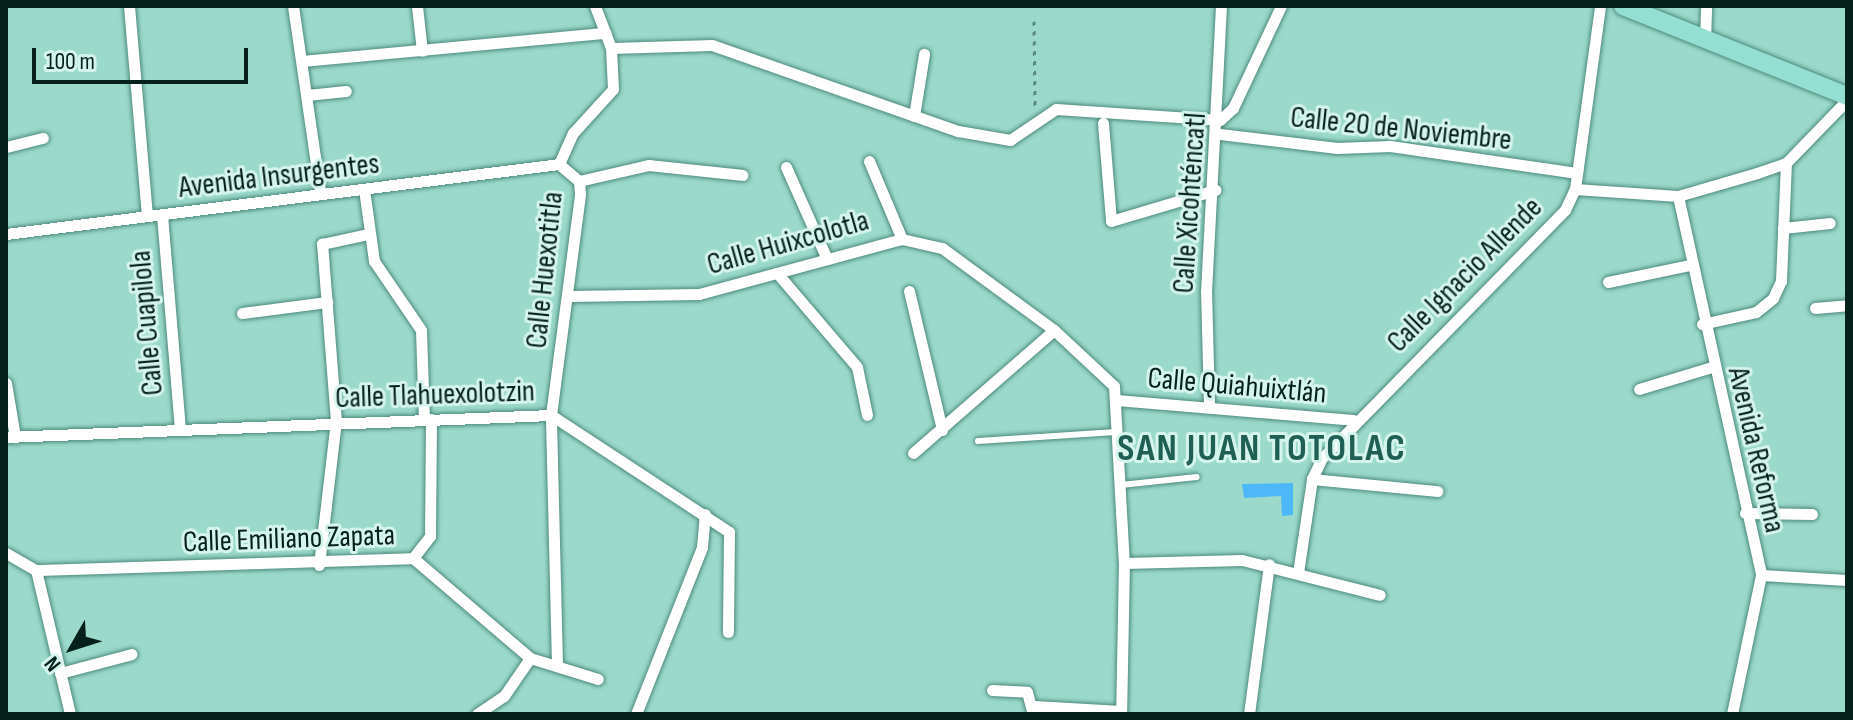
<!DOCTYPE html>
<meta charset="utf-8">
<style>
body{margin:0}
#map{position:relative;width:1853px;height:720px;overflow:hidden;background:#9bdacb;font-family:"Sofia Sans Condensed",sans-serif}
div>[style]{position:absolute}
[style*='--x']{left:calc(var(--x)*1px);top:calc(var(--y)*1px);width:calc(var(--w)*1px);rotate:calc(var(--a)*1deg)}
.building>*{inset:0;background:#4db8f7}
.path>*{height:3px;margin-top:-1.5px;transform-origin:0;background:repeating-linear-gradient(90deg,#59887d 0 4px,transparent 0 10px)}
.roads{filter:drop-shadow(0 0 2px #4d8a7d) drop-shadow(0 0 2px #4d8a7d)}
.lane>*{height:6px;margin:-3px;padding:0 3px;transform-origin:3px;border-radius:3px;background:#fff}
.street>*{height:11px;margin:-5.5px;padding:0 5.5px;transform-origin:5.5px;border-radius:5.5px;background:#fff}
.primary>*{height:18px;margin:-9px;padding:0 9px;transform-origin:9px;border-radius:9px;background:#93e0d2}
span{translate:-50% -50%;white-space:nowrap;text-align:center;line-height:1.15;-webkit-text-stroke:6px #d5f4ec;paint-order:stroke}
.street-label{font-size:30px;color:#06201b}
.district-label{font-size:38px;color:#206054;font-weight:700;letter-spacing:2px}
.frame{position:absolute;inset:0;border:8px solid #06201b;pointer-events:none}
.north{position:absolute;left:32px;top:608px;width:80px;height:80px;-webkit-text-stroke:6px #d5f4ec;paint-order:stroke;rotate:231deg;font-size:22px;font-weight:700;line-height:32px;text-align:center;color:#06201b}
.north::after{content:'';display:block;margin:auto;width:28px;height:36px;background:#06201b;clip-path:polygon(50% 0,100% 100%,50% 72%,0 100%)}
.scale{position:absolute;left:32px;top:48px;width:216px;height:36px;box-sizing:border-box;border:4px solid #06201b;border-top:0;padding-left:10px;font-size:24px;line-height:28px;white-space:nowrap;color:#06201b;-webkit-text-stroke:6px #d5f4ec;paint-order:stroke}
</style>
<div id="map">
<div class="building">
<div style="clip-path:polygon(1293px 483px,1293px 515px,1282px 516px,1281px 496px,1244px 498px,1242px 484px)"></div>
</div>
<div class="path">
<div style="--x:1034;--y:21;--w:88;--a:89.3"></div>
</div>
<div class="roads">
<div class="lane">
<div style="--x:978;--y:441;--w:138;--a:-3.7"></div>
<div style="--x:1121;--y:485;--w:76;--a:-6"></div>
</div>
<div class="street">
<div style="--x:129;--y:6;--w:210;--a:85.1"></div>
<div style="--x:293;--y:6;--w:188;--a:81.7"></div>
<div style="--x:417;--y:6;--w:45;--a:83.7"></div>
<div style="--x:1705;--y:40;--w:34;--a:-88"></div>
<div style="--x:611;--y:48;--w:101;--a:-1.7"></div>
<div style="--x:712;--y:45;--w:261;--a:19.3"></div>
<div style="--x:958;--y:131;--w:53;--a:9.8"></div>
<div style="--x:1010;--y:140;--w:55;--a:-34"></div>
<div style="--x:1056;--y:109;--w:164;--a:3.8"></div>
<div style="--x:1220;--y:120;--w:18;--a:-43"></div>
<div style="--x:1233;--y:108;--w:113;--a:-64.8"></div>
<div style="--x:302;--y:61;--w:305;--a:-5.3"></div>
<div style="--x:307;--y:95;--w:39;--a:-6"></div>
<div style="--x:914;--y:116;--w:63;--a:-80.8"></div>
<div style="--x:1103;--y:123;--w:98;--a:85.3"></div>
<div style="--x:1111;--y:221;--w:109;--a:-16.6"></div>
<div style="--x:1220;--y:134;--w:118;--a:6.8"></div>
<div style="--x:1337;--y:148;--w:53;--a:-2.2"></div>
<div style="--x:1390;--y:146;--w:189;--a:8.2"></div>
<div style="--x:6;--y:147;--w:38;--a:-14"></div>
<div style="--x:869;--y:161;--w:85;--a:67.1"></div>
<div style="--x:559;--y:164;--w:34;--a:-66"></div>
<div style="--x:573;--y:133;--w:59;--a:-47.7"></div>
<div style="--x:613;--y:89;--w:41;--a:-92.8"></div>
<div style="--x:611;--y:48;--w:45;--a:-110.9"></div>
<div style="--x:786;--y:167;--w:101;--a:66"></div>
<div style="--x:579;--y:181;--w:72;--a:-12.9"></div>
<div style="--x:649;--y:165;--w:94;--a:6.1"></div>
<div style="--x:364;--y:189;--w:73;--a:82.1"></div>
<div style="--x:374;--y:261;--w:83;--a:55.7"></div>
<div style="--x:421;--y:330;--w:89;--a:88.1"></div>
<div style="--x:1575;--y:189;--w:103;--a:3.9"></div>
<div style="--x:1678;--y:196;--w:82;--a:-16.2"></div>
<div style="--x:1757;--y:173;--w:31;--a:-19"></div>
<div style="--x:1786;--y:163;--w:88;--a:-45.9"></div>
<div style="--x:1678;--y:196;--w:388;--a:77.6"></div>
<div style="--x:1761;--y:575;--w:142;--a:101.8"></div>
<div style="--x:162;--y:215;--w:214;--a:85.2"></div>
<div style="--x:1783;--y:228;--w:47;--a:-6.1"></div>
<div style="--x:6;--y:234;--w:557;--a:-7.21"></div>
<div style="--x:777;--y:273;--w:123;--a:49.6"></div>
<div style="--x:857;--y:367;--w:49;--a:78.2"></div>
<div style="--x:1608;--y:282;--w:84;--a:-11.7"></div>
<div style="--x:909;--y:291;--w:143;--a:76.6"></div>
<div style="--x:569;--y:296;--w:130;--a:-0.9"></div>
<div style="--x:699;--y:294;--w:210;--a:-15.2"></div>
<div style="--x:902;--y:239;--w:41;--a:12.7"></div>
<div style="--x:942;--y:248;--w:139;--a:36.2"></div>
<div style="--x:1054;--y:330;--w:82;--a:43"></div>
<div style="--x:1114;--y:386;--w:177;--a:86.8"></div>
<div style="--x:1124;--y:563;--w:151;--a:91.1"></div>
<div style="--x:1815;--y:308;--w:32;--a:-5"></div>
<div style="--x:242;--y:313;--w:86;--a:-7.4"></div>
<div style="--x:1702;--y:324;--w:55;--a:-12.5"></div>
<div style="--x:1756;--y:312;--w:22;--a:-39"></div>
<div style="--x:1773;--y:298;--w:19;--a:-65"></div>
<div style="--x:1781;--y:281;--w:118;--a:-87.6"></div>
<div style="--x:6;--y:383;--w:55;--a:80.5"></div>
<div style="--x:1639;--y:389;--w:76;--a:-16.8"></div>
<div style="--x:1116;--y:400;--w:238;--a:4.8"></div>
<div style="--x:1209;--y:404;--w:112;--a:-91.5"></div>
<div style="--x:1206;--y:292;--w:286;--a:-87"></div>
<div style="--x:6;--y:437;--w:545;--a:-2.31"></div>
<div style="--x:551;--y:415;--w:213;--a:33.3"></div>
<div style="--x:729;--y:532;--w:100;--a:90.6"></div>
<div style="--x:913;--y:453;--w:187;--a:-41.1"></div>
<div style="--x:1312;--y:479;--w:126;--a:5.5"></div>
<div style="--x:1745;--y:513;--w:67;--a:0.9"></div>
<div style="--x:6;--y:553;--w:34;--a:30"></div>
<div style="--x:413;--y:558;--w:28;--a:-52"></div>
<div style="--x:430;--y:536;--w:117;--a:-89.5"></div>
<div style="--x:1124;--y:563;--w:118;--a:-1.5"></div>
<div style="--x:1242;--y:560;--w:142;--a:14.2"></div>
<div style="--x:319;--y:565;--w:145;--a:-83.3"></div>
<div style="--x:336;--y:421;--w:178;--a:-94.5"></div>
<div style="--x:322;--y:244;--w:47;--a:-12.3"></div>
<div style="--x:36;--y:570;--w:377;--a:-1.8"></div>
<div style="--x:413;--y:558;--w:154;--a:40.5"></div>
<div style="--x:530;--y:658;--w:71;--a:17.2"></div>
<div style="--x:36;--y:570;--w:148;--a:76.7"></div>
<div style="--x:1298;--y:573;--w:95;--a:-81.5"></div>
<div style="--x:1312;--y:479;--w:23;--a:-65"></div>
<div style="--x:1322;--y:458;--w:347;--a:-45.6"></div>
<div style="--x:1565;--y:210;--w:23;--a:-65"></div>
<div style="--x:1575;--y:189;--w:185;--a:-82.2"></div>
<div style="--x:1761;--y:575;--w:86;--a:3.3"></div>
<div style="--x:557;--y:665;--w:250;--a:-91.4"></div>
<div style="--x:551;--y:415;--w:223;--a:-82.5"></div>
<div style="--x:580;--y:194;--w:13;--a:-94"></div>
<div style="--x:579;--y:181;--w:26;--a:-140"></div>
<div style="--x:60;--y:673;--w:74;--a:-14.8"></div>
<div style="--x:992;--y:690;--w:35;--a:3"></div>
<div style="--x:1027;--y:692;--w:23;--a:75"></div>
<div style="--x:1034;--y:706;--w:87;--a:3.3"></div>
<div style="--x:477;--y:714;--w:32;--a:-34"></div>
<div style="--x:504;--y:696;--w:46;--a:-55.6"></div>
<div style="--x:636;--y:714;--w:180;--a:-68.4"></div>
<div style="--x:702;--y:547;--w:33;--a:-85"></div>
<div style="--x:1249;--y:714;--w:151;--a:-82.4"></div>
</div>
<div class="primary">
<div style="--x:1623;--y:6;--w:241;--a:21.9"></div>
</div>
</div>
<div class="street-label">
<span style="left:1401px;top:129px;rotate:6deg">Calle 20 de Noviembre</span>
<span style="left:279px;top:176px;rotate:-7deg">Avenida Insurgentes</span>
<span style="left:1190px;top:203px;rotate:-86deg">Calle Xicohténcatl</span>
<span style="left:788px;top:243px;rotate:-16deg">Calle Huixcolotla</span>
<span style="left:545px;top:270px;rotate:-84deg">Calle Huexotitla</span>
<span style="left:1465px;top:275px;rotate:-45deg">Calle Ignacio Allende</span>
<span style="left:147px;top:323px;rotate:-95deg">Calle Cuapilola</span>
<span style="left:1237px;top:386px;rotate:5deg">Calle Quiahuixtlán</span>
<span style="left:435px;top:395px;rotate:-2deg">Calle Tlahuexolotzin</span>
<span style="left:1756px;top:450px;rotate:77deg">Avenida Reforma</span>
<span style="left:289px;top:539px;rotate:-2deg">Calle Emiliano Zapata</span>
</div>
<div class="district-label">
<span style="left:1262px;top:449px">SAN JUAN TOTOLAC</span>
</div>
<div class="frame"></div>
<div class="north">N</div>
<div class="scale">100 m</div>
</div>
